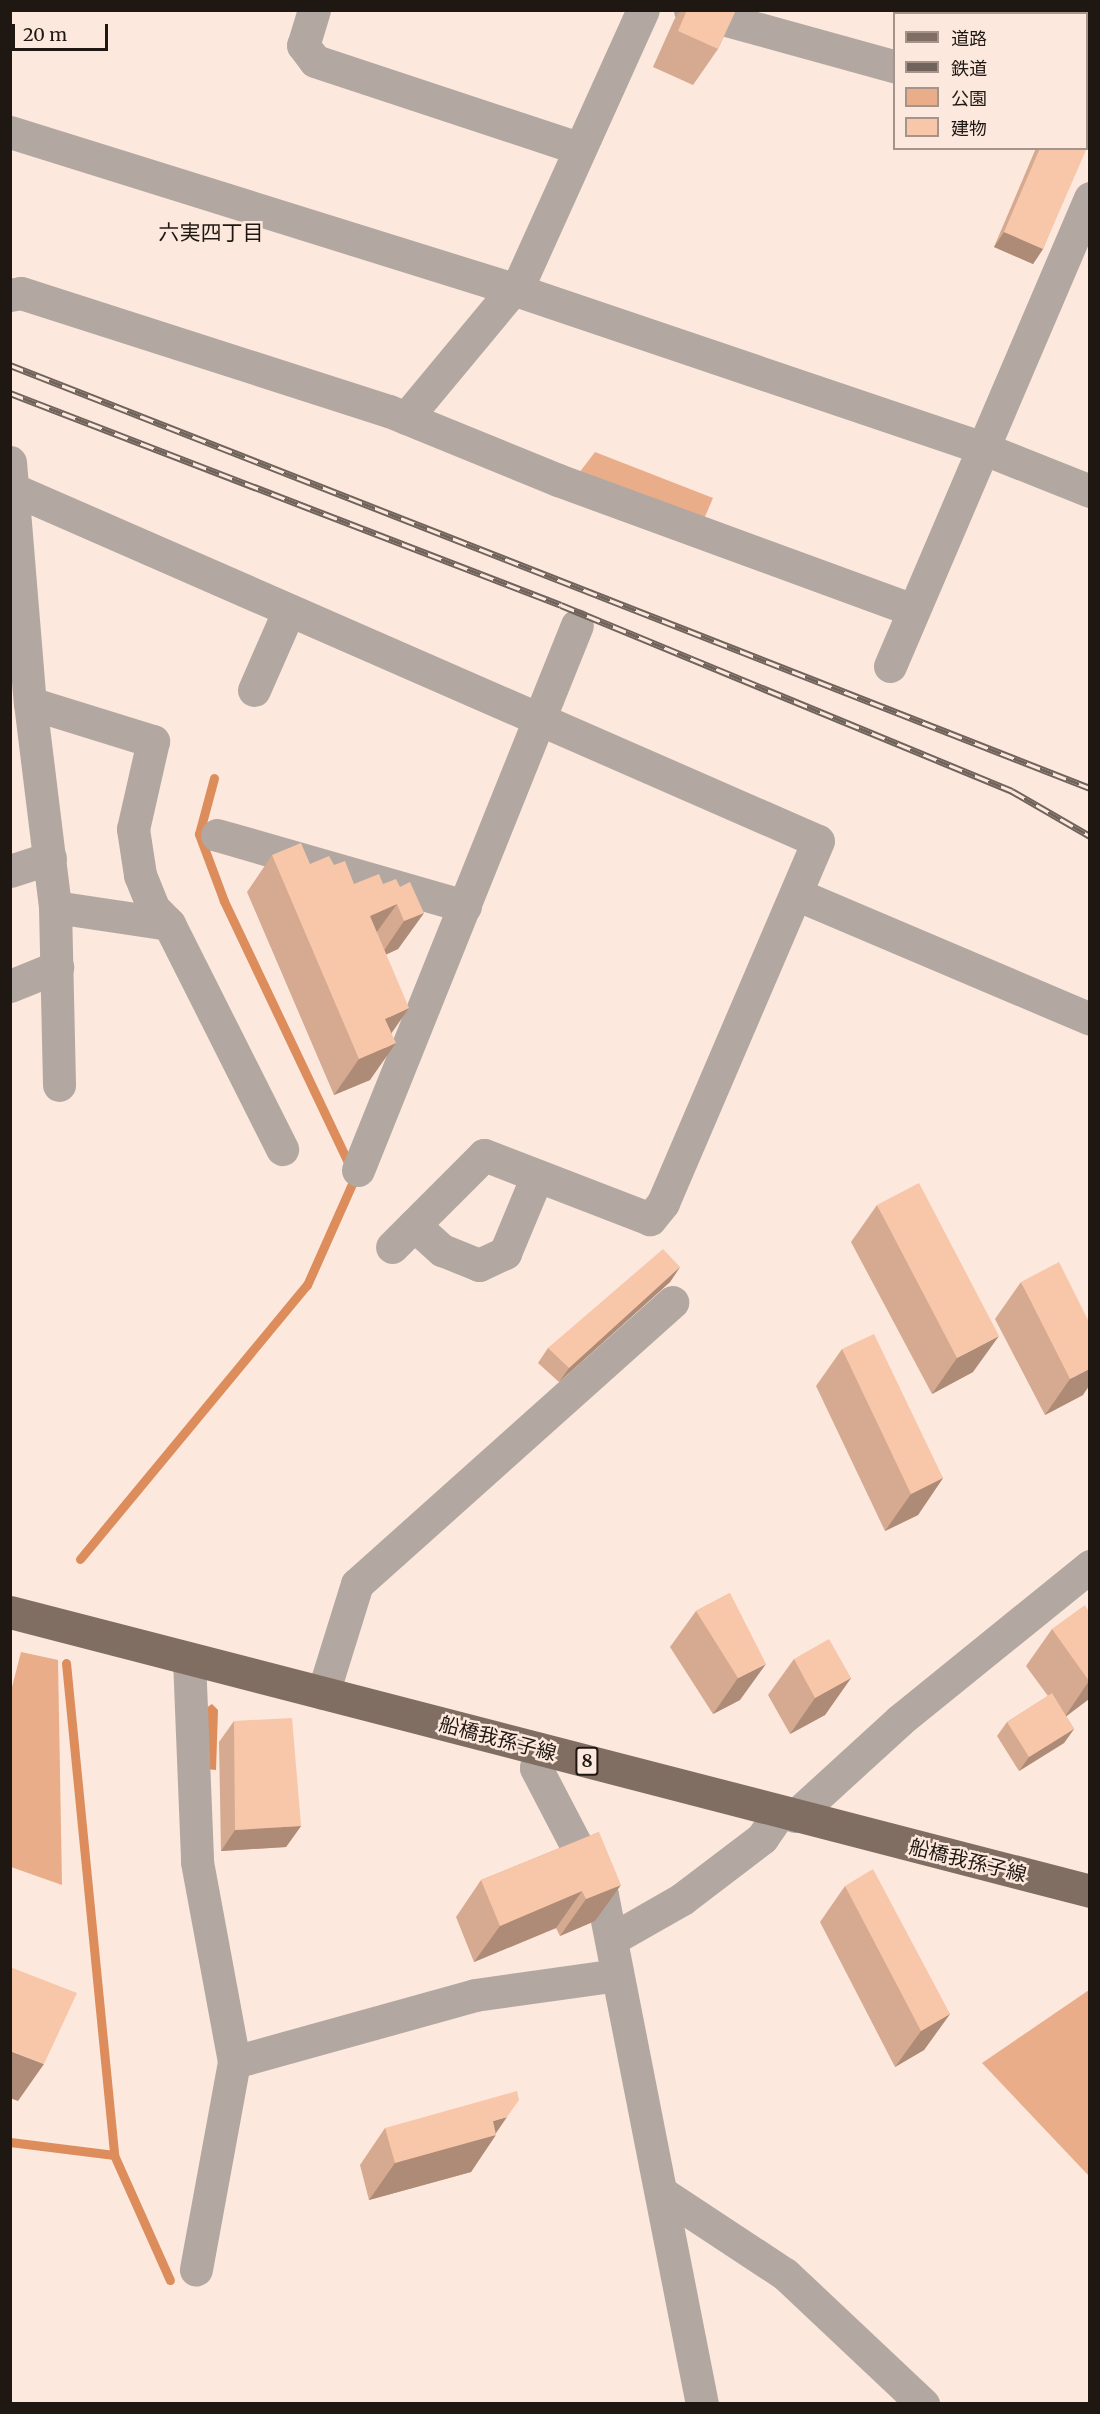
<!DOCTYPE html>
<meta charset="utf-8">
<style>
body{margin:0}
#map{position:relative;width:1100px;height:2414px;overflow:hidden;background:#fce8dd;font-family:Merriweather,"Noto Sans JP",serif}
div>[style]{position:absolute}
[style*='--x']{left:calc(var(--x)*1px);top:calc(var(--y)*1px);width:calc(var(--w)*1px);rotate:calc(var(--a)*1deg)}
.green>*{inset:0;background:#e9ad89}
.water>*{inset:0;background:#dc8d5b}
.stream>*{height:9px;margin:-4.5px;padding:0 4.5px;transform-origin:4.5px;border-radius:4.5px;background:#dc8d5b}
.minor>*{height:33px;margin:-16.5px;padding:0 16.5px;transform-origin:16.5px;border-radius:16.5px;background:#b2a8a1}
.major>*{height:33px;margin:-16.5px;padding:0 16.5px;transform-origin:16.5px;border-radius:16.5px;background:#816e63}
.rail>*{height:7px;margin-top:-3.5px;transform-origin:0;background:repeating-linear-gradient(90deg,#fce8dd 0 14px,#70635c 0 28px);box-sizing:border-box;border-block:2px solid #70635c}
.wall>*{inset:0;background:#d5aa90}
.shaded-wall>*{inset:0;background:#ae8b76}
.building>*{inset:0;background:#f8c6a8}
span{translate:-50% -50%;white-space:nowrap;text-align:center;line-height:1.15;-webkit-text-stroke:5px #fce8dd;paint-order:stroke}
.shield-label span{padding:2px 4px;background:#fce8dd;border:2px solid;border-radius:4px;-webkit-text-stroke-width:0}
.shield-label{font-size:18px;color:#1f1712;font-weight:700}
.street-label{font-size:20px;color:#1f1712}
.neighbourhood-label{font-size:21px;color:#1f1712}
.frame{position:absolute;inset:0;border:12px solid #1f1712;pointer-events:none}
.legend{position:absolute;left:893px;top:12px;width:195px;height:138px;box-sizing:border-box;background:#fce8dd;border:2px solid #a4948c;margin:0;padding:8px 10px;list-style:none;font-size:18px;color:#1f1712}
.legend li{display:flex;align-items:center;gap:12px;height:30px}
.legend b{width:30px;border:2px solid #a4948c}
.scale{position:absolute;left:12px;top:24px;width:96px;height:27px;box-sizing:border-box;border:3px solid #1f1712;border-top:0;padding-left:8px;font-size:18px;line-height:21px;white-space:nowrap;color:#1f1712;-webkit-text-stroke:4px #fce8dd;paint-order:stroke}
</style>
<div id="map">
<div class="green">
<div style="clip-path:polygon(595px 452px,713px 498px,704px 519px,579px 473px)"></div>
<div style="clip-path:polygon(21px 1652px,58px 1660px,62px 1885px,11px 1867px,11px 1691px)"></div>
<div style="clip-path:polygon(1089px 1990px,1090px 2175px,1089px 2176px,982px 2063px)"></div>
</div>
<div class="water">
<div style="clip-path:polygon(212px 1704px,218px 1710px,216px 1770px,206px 1769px,203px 1710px)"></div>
</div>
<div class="stream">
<div style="--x:80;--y:1559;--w:356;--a:-50.4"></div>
<div style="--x:307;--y:1285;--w:118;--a:-66"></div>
<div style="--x:355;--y:1177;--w:306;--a:-115.4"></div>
<div style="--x:224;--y:901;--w:72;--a:-110.5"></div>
<div style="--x:199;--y:834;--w:58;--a:-75"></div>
<div style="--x:66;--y:1663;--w:494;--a:84.4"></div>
<div style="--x:114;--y:2155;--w:137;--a:65.9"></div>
<div style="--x:10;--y:2142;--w:105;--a:7.1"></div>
</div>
<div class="minor">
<div style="--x:314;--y:10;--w:37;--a:107"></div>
<div style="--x:303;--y:45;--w:20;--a:53"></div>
<div style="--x:315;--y:61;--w:277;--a:18.3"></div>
<div style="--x:690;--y:10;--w:212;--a:15.4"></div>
<div style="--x:1086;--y:120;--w:4;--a:14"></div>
<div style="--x:10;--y:132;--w:527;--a:17.33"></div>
<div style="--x:513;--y:289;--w:495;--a:18.7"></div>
<div style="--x:982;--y:448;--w:116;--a:21.7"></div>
<div style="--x:516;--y:291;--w:308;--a:-65.7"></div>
<div style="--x:10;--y:295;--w:11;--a:-10"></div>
<div style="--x:21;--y:293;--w:386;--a:17.8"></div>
<div style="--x:389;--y:411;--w:183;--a:22.2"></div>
<div style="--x:558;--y:480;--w:378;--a:20.1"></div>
<div style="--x:406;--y:418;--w:168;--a:-50.3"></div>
<div style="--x:10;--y:462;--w:242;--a:85.3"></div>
<div style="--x:30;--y:703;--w:206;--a:83"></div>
<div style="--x:55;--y:907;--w:178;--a:88.7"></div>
<div style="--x:15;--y:490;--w:876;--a:23.61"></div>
<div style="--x:818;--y:841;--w:394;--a:113.2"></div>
<div style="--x:663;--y:1203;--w:21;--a:129"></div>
<div style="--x:650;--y:1219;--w:178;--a:-158.9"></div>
<div style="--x:484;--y:1155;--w:130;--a:135"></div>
<div style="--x:890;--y:666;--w:509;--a:-66.86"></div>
<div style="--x:254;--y:690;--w:87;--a:-66.4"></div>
<div style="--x:30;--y:703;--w:129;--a:17.2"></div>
<div style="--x:153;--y:741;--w:90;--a:102.8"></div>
<div style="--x:133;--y:829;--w:47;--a:81.3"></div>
<div style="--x:140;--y:875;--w:35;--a:68"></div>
<div style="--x:153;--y:908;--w:23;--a:45"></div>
<div style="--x:169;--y:924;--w:252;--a:63.3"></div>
<div style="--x:217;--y:835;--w:258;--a:16"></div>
<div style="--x:10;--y:871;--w:42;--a:-18"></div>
<div style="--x:796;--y:894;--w:319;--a:23"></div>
<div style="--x:55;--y:907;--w:115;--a:8.5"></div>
<div style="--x:10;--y:986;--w:51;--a:-22"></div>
<div style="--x:358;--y:1170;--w:587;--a:-68.11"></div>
<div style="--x:414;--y:1225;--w:38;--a:42"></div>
<div style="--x:442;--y:1250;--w:40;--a:22"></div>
<div style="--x:479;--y:1265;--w:29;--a:-25"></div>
<div style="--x:505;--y:1253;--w:83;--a:-67.4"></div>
<div style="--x:189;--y:1659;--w:203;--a:87.7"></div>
<div style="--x:197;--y:1862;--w:203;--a:79.5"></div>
<div style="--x:234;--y:2062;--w:211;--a:100.4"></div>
<div style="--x:323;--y:1693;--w:114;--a:-72.7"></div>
<div style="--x:357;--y:1584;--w:423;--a:-41.8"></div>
<div style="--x:539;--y:1749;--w:19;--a:99"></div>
<div style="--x:536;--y:1768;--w:143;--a:62.5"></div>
<div style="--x:602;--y:1895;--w:519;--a:78.89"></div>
<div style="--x:795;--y:1816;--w:142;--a:-42.4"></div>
<div style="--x:900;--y:1720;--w:245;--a:-39"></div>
<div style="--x:612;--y:1939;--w:81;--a:-29.7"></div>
<div style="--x:682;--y:1899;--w:101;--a:-37.3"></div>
<div style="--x:762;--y:1838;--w:32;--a:-55"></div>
<div style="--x:234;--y:2062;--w:250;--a:-15.5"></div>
<div style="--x:475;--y:1995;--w:143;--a:-8"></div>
<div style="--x:662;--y:2193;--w:147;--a:33.4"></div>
<div style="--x:785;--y:2274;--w:190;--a:43.3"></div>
</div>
<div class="major">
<div style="--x:10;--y:1612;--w:1115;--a:14.48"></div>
</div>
<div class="rail">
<div style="--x:10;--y:365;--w:1160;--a:21.39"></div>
<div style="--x:10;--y:393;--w:590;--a:21.04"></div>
<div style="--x:561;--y:605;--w:488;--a:22.4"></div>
<div style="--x:1012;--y:791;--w:90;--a:30"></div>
</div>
<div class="wall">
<div style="clip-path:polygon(681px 10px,736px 10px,718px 49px,693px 85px,653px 67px,674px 20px)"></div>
<div style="clip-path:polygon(1036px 148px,1083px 148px,1043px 249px,1033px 264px,994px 247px)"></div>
<div style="clip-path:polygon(272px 855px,310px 864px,334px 865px,354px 884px,383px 884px,400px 887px,424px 913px,398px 949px,386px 954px,391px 1034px,370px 1080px,334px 1095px,247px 892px)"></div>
<div style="clip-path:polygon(877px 1205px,973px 1372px,932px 1394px,851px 1242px)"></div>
<div style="clip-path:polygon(680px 1267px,670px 1282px,559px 1382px,538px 1363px,548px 1348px)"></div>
<div style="clip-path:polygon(1021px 1282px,1083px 1395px,1045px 1415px,995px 1319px)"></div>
<div style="clip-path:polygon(842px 1349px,943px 1478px,918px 1515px,885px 1531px,816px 1386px)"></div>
<div style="clip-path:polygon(730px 1593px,740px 1700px,713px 1714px,670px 1647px,696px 1611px)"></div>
<div style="clip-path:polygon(1089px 1612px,1089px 1699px,1066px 1716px,1074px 1729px,1064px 1743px,1019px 1771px,997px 1736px,1007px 1722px,1048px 1696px,1026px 1666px,1052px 1629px)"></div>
<div style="clip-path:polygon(794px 1659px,851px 1678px,825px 1715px,790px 1734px,768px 1695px)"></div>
<div style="clip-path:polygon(234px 1721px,301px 1826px,286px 1847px,221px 1851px,219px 1742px)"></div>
<div style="clip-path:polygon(599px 1832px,595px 1921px,560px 1936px,556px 1928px,474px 1962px,456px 1917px,481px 1880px)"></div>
<div style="clip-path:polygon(845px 1886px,950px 2014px,924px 2050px,895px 2067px,820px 1922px)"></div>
<div style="clip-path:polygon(385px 2128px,496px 2133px,471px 2172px,369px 2200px,360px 2165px)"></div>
</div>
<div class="shaded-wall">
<div style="clip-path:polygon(1086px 78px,1089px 79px,1089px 98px,1086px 97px)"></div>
<div style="clip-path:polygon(1004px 232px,1043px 249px,1033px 264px,994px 247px)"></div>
<div style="clip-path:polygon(397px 904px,371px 940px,370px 916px)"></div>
<div style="clip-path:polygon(424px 913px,398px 949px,379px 958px,404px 921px)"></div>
<div style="clip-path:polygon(409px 1008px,384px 1044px,385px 1019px)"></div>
<div style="clip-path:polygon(396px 1043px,370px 1080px,334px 1095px,359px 1059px)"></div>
<div style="clip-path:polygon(680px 1267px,670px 1282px,559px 1382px,569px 1368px)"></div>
<div style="clip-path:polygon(999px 1336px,973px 1372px,932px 1394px,957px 1358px)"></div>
<div style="clip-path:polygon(1089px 1369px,1089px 1386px,1083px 1395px,1045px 1415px,1070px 1379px)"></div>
<div style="clip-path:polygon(943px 1478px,918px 1515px,885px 1531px,911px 1494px)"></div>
<div style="clip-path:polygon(766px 1664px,740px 1700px,713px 1714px,738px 1678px)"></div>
<div style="clip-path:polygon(851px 1678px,825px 1715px,790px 1734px,815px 1698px)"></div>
<div style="clip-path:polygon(1089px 1681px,1089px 1699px,1064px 1718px)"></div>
<div style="clip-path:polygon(1074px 1729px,1064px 1743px,1019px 1771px,1029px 1757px)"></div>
<div style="clip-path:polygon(301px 1826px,286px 1847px,221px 1851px,235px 1830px)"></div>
<div style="clip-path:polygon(621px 1885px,595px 1921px,560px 1936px,586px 1899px)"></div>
<div style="clip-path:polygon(582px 1891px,556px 1928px,474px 1962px,500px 1926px)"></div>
<div style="clip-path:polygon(950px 2014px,924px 2050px,895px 2067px,921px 2031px)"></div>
<div style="clip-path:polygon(10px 2051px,44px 2064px,18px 2101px,10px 2098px)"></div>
<div style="clip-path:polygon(507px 2117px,494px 2136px,496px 2135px,471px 2172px,369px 2200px,395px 2163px,493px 2121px)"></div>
</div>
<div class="building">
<div style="clip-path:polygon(687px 10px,736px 10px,718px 49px,678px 31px)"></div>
<div style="clip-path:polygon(973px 10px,990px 10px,995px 14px,971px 14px)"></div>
<div style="clip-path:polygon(1037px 10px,1083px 10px,1081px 14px,1035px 14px)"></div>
<div style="clip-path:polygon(1086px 36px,1089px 37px,1089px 79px,1086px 78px)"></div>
<div style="clip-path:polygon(1040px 148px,1083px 148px,1086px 150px,1043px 249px,1004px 232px)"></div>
<div style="clip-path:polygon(301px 843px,310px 864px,329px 856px,334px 865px,345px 861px,354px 884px,379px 874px,383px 884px,396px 879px,400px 887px,410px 882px,424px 913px,404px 921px,397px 904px,370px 916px,409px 1008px,385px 1019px,396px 1043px,359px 1059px,272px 855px)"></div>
<div style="clip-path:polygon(919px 1183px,999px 1336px,957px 1358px,877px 1205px)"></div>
<div style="clip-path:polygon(663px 1249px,680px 1267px,569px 1368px,548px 1348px)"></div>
<div style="clip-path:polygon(1059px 1262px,1089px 1322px,1089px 1369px,1070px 1379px,1021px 1282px)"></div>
<div style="clip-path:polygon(874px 1334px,943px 1478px,911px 1494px,842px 1349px)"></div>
<div style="clip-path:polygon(730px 1593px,766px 1664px,738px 1678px,696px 1611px)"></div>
<div style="clip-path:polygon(1085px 1605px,1089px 1612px,1089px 1681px,1052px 1629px)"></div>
<div style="clip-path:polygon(829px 1639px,851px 1678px,815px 1698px,794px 1659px)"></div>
<div style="clip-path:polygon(1052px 1693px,1074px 1729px,1029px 1757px,1007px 1722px)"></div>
<div style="clip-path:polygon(292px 1718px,301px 1826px,235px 1830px,234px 1721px)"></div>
<div style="clip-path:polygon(599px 1832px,621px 1885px,586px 1899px,582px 1891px,500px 1926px,481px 1880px)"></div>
<div style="clip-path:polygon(873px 1869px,950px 2014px,921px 2031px,845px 1886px)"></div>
<div style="clip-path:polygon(10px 1967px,77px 1993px,44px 2064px,10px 2051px)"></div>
<div style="clip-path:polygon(517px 2091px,519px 2100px,507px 2117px,493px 2121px,496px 2135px,395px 2163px,385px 2128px)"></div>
</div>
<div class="shield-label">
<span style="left:587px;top:1761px">8</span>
</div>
<div class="street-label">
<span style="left:498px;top:1738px;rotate:15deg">船橋我孫子線</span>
<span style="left:968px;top:1860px;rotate:14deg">船橋我孫子線</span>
</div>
<div class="neighbourhood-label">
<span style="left:211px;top:233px">六実四丁目</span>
</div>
<div class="frame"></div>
<ul class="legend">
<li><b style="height:8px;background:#816e63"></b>道路</li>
<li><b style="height:8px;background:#70635c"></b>鉄道</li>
<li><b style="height:16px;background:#e9ad89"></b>公園</li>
<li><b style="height:16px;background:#f8c6a8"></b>建物</li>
</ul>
<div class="scale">20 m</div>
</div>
